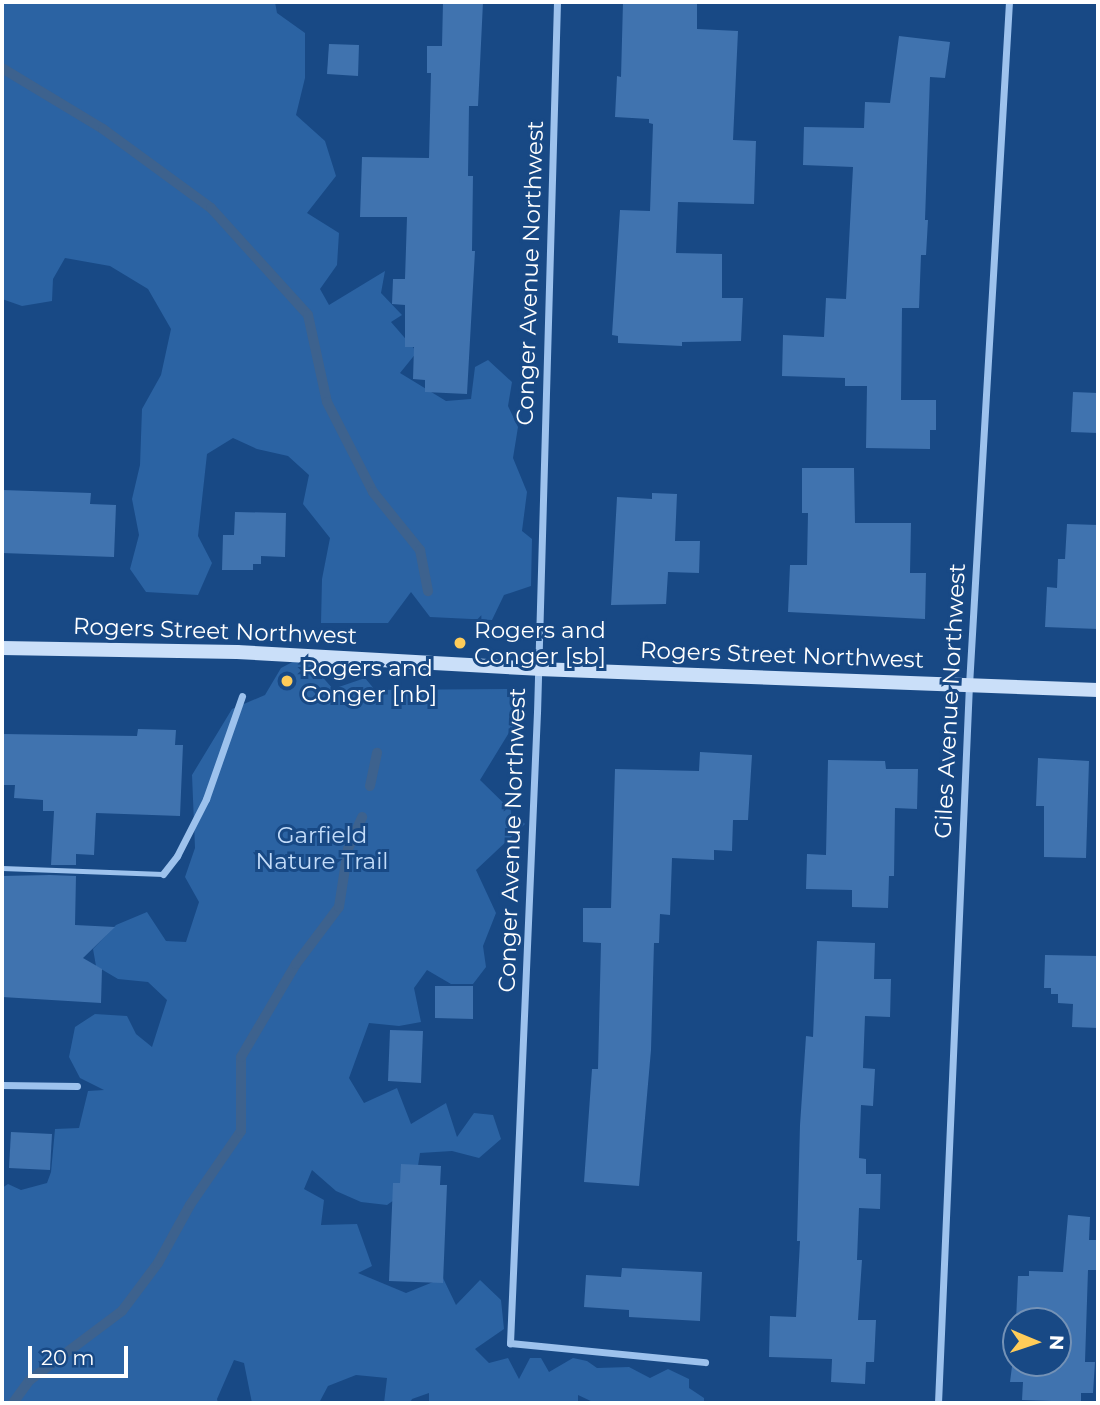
<!DOCTYPE html>
<style>
body{margin:0}
#map{position:relative;width:1100px;height:1405px;overflow:hidden;background:#184985;font-family:Montserrat,sans-serif}
div>[style]{position:absolute}
[style*='--x']{left:calc(var(--x)*1px);top:calc(var(--y)*1px);width:calc(var(--w)*1px);rotate:calc(var(--a)*1deg)}
.green>*{inset:0;background:#2b63a3}
.stream>*{height:10px;margin:-5px;padding:0 5px;transform-origin:5px;border-radius:5px;background:#3d628e}
.building>*{inset:0;background:#4073af}
.lane>*{height:5px;margin:-2.5px;padding:0 2.5px;transform-origin:2.5px;border-radius:2.5px;background:#9dc2ed}
.street>*{height:7px;margin:-3.5px;padding:0 3.5px;transform-origin:3.5px;border-radius:3.5px;background:#9dc2ed}
.secondary>*{height:14px;margin:-7px;padding:0 7px;transform-origin:7px;border-radius:7px;background:#cadff9}
.dots>*{width:19px;height:19px;translate:-50% -50%;box-sizing:border-box;border:4px solid #184985;border-radius:50%}
span{translate:-50% -50%;white-space:nowrap;text-align:center;line-height:1.15;-webkit-text-stroke:6px #184985;paint-order:stroke}
.street-label{font-size:23px;color:#fff}
.poi-label{font-size:23px;color:#fff}
.left{translate:0 -50%;text-align:left}
.park-label{font-size:23px;color:#c3dcf9}
.frame{position:absolute;inset:0;border:4px solid #fff;pointer-events:none}
.north{position:absolute;left:1002px;top:1307px;width:70px;height:70px;box-sizing:border-box;background:#184985;border:2px solid #7492b6;border-radius:50%;rotate:92deg;font-size:19px;font-weight:700;line-height:28px;text-align:center;color:#fff}
.north::after{content:'';display:block;margin:auto;width:24px;height:32px;background:#ffcc59;clip-path:polygon(50% 0,100% 100%,50% 72%,0 100%)}
.scale{position:absolute;left:28px;top:1346px;width:100px;height:32px;box-sizing:border-box;border:4px solid #fff;border-top:0;padding-left:9px;font-size:21px;line-height:24px;white-space:nowrap;color:#fff;-webkit-text-stroke:5px #184985;paint-order:stroke}
</style>
<div id="map">
<div class="green">
<div style="clip-path:polygon(2px 2px,275px 2px,277px 13px,305px 33px,305px 78px,296px 115px,325px 141px,336px 176px,307px 213px,339px 233px,337px 265px,320px 289px,329px 305px,385px 271px,381px 293px,402px 315px,391px 322px,417px 352px,400px 373px,446px 401px,471px 399px,475px 367px,488px 360px,512px 382px,508px 406px,518px 427px,513px 458px,527px 492px,522px 531px,532px 539px,531px 586px,504px 595px,492px 620px,430px 617px,411px 592px,388px 623px,321px 623px,322px 579px,330px 538px,303px 504px,309px 475px,288px 456px,257px 449px,233px 438px,207px 454px,198px 536px,212px 563px,198px 595px,146px 592px,130px 569px,139px 535px,132px 499px,140px 465px,142px 409px,161px 375px,171px 329px,148px 289px,110px 266px,65px 258px,53px 279px,52px 301px,22px 306px,2px 299px)"></div>
<div style="clip-path:polygon(304px 656px,333px 689px,365px 678px,375px 690px,507px 689px,518px 718px,480px 780px,525px 824px,476px 870px,496px 913px,483px 946px,486px 967px,473px 984px,451px 984px,427px 970px,414px 988px,421px 1022px,399px 1026px,369px 1023px,349px 1078px,364px 1103px,397px 1088px,411px 1124px,446px 1103px,457px 1137px,474px 1113px,493px 1115px,501px 1139px,479px 1158px,452px 1151px,420px 1153px,415px 1185px,387px 1205px,361px 1202px,336px 1191px,312px 1170px,304px 1189px,324px 1200px,321px 1225px,357px 1224px,372px 1266px,358px 1273px,406px 1293px,443px 1278px,456px 1305px,480px 1280px,501px 1300px,504px 1329px,475px 1349px,489px 1363px,508px 1358px,519px 1379px,530px 1358px,541px 1358px,549px 1372px,573px 1358px,587px 1361px,597px 1368px,629px 1367px,650px 1378px,668px 1369px,689px 1379px,689px 1388px,704px 1398px,704px 1403px,595px 1403px,578px 1395px,578px 1403px,429px 1403px,429px 1393px,412px 1399px,410px 1403px,384px 1403px,387px 1378px,356px 1375px,328px 1386px,319px 1403px,252px 1403px,244px 1363px,234px 1360px,217px 1399px,218px 1403px,2px 1403px,2px 1188px,8px 1184px,21px 1190px,47px 1183px,51px 1172px,55px 1129px,79px 1128px,88px 1091px,104px 1090px,80px 1078px,69px 1057px,75px 1027px,95px 1014px,127px 1016px,136px 1034px,152px 1047px,167px 1000px,148px 982px,118px 979px,96px 966px,93px 949px,116px 925px,147px 912px,166px 941px,186px 942px,199px 902px,185px 877px,195px 848px,192px 775px,232px 709px,265px 695px,281px 668px)"></div>
</div>
<div class="stream">
<div style="--x:2;--y:68;--w:118;--a:31.1"></div>
<div style="--x:103;--y:129;--w:134;--a:36.2"></div>
<div style="--x:211;--y:208;--w:144;--a:47.8"></div>
<div style="--x:308;--y:315;--w:89;--a:77.7"></div>
<div style="--x:327;--y:402;--w:101;--a:62.9"></div>
<div style="--x:373;--y:492;--w:75;--a:51"></div>
<div style="--x:420;--y:550;--w:42;--a:79"></div>
<div style="--x:370;--y:786;--w:34;--a:-78"></div>
<div style="--x:13;--y:1403;--w:29;--a:-54"></div>
<div style="--x:30;--y:1380;--w:115;--a:-36.9"></div>
<div style="--x:122;--y:1311;--w:60;--a:-53.1"></div>
<div style="--x:158;--y:1263;--w:66;--a:-61.1"></div>
<div style="--x:190;--y:1205;--w:90;--a:-55.4"></div>
<div style="--x:241;--y:1131;--w:74;--a:-90"></div>
<div style="--x:241;--y:1057;--w:108;--a:-59.4"></div>
<div style="--x:296;--y:964;--w:71;--a:-53"></div>
<div style="--x:339;--y:907;--w:59;--a:-81.2"></div>
<div style="--x:348;--y:849;--w:35;--a:-66"></div>
</div>
<div class="building">
<div style="clip-path:polygon(443px 2px,483px 2px,478px 106px,469px 106px,468px 176px,473px 176px,472px 251px,475px 251px,467px 394px,425px 392px,425px 380px,413px 379px,414px 347px,405px 347px,405px 305px,392px 304px,393px 279px,405px 279px,407px 217px,360px 217px,362px 157px,429px 158px,431px 73px,427px 73px,427px 46px,442px 46px)"></div>
<div style="clip-path:polygon(623px 2px,697px 2px,697px 29px,738px 31px,733px 140px,756px 141px,754px 204px,678px 202px,676px 253px,722px 254px,722px 298px,743px 298px,741px 341px,682px 342px,682px 346px,618px 343px,618px 336px,612px 335px,620px 210px,650px 211px,653px 124px,649px 123px,649px 119px,615px 117px,617px 76px,621px 77px)"></div>
<div style="clip-path:polygon(899px 36px,950px 42px,945px 78px,930px 77px,925px 220px,928px 220px,926px 255px,921px 255px,919px 308px,902px 308px,901px 400px,936px 400px,936px 430px,930px 430px,930px 449px,866px 448px,867px 386px,845px 386px,845px 378px,782px 376px,783px 335px,824px 337px,826px 298px,846px 299px,853px 167px,803px 165px,804px 127px,864px 128px,865px 102px,890px 103px)"></div>
<div style="clip-path:polygon(329px 44px,359px 45px,358px 76px,327px 74px)"></div>
<div style="clip-path:polygon(1073px 392px,1098px 393px,1098px 433px,1071px 432px)"></div>
<div style="clip-path:polygon(802px 468px,854px 468px,855px 523px,911px 523px,910px 573px,926px 573px,925px 619px,788px 612px,790px 565px,807px 565px,808px 513px,802px 513px)"></div>
<div style="clip-path:polygon(2px 490px,91px 493px,90px 504px,116px 505px,114px 557px,2px 553px)"></div>
<div style="clip-path:polygon(652px 493px,677px 494px,675px 541px,700px 541px,699px 573px,668px 572px,666px 604px,611px 605px,617px 497px,652px 499px)"></div>
<div style="clip-path:polygon(235px 512px,286px 513px,285px 557px,261px 556px,261px 564px,253px 564px,253px 570px,222px 570px,223px 535px,234px 535px)"></div>
<div style="clip-path:polygon(1067px 524px,1098px 525px,1098px 629px,1045px 627px,1047px 587px,1057px 588px,1058px 559px,1065px 559px)"></div>
<div style="clip-path:polygon(138px 729px,176px 730px,175px 745px,183px 745px,180px 816px,96px 813px,94px 855px,76px 854px,76px 865px,51px 865px,54px 811px,43px 811px,43px 800px,14px 798px,15px 785px,2px 785px,2px 734px,137px 736px)"></div>
<div style="clip-path:polygon(700px 752px,752px 755px,748px 820px,733px 820px,732px 851px,714px 850px,714px 860px,672px 858px,670px 915px,660px 914px,659px 943px,654px 943px,651px 1050px,639px 1186px,584px 1182px,592px 1069px,598px 1069px,601px 943px,583px 942px,583px 908px,611px 908px,615px 769px,699px 771px)"></div>
<div style="clip-path:polygon(1038px 758px,1089px 761px,1086px 858px,1044px 857px,1044px 806px,1036px 806px)"></div>
<div style="clip-path:polygon(828px 760px,885px 761px,886px 769px,918px 769px,917px 809px,895px 808px,894px 876px,889px 876px,888px 908px,852px 907px,852px 890px,806px 889px,807px 854px,826px 855px)"></div>
<div style="clip-path:polygon(50px 875px,76px 876px,75px 925px,115px 927px,83px 958px,102px 969px,101px 1003px,2px 997px,2px 876px)"></div>
<div style="clip-path:polygon(817px 941px,875px 943px,874px 979px,891px 979px,890px 1017px,865px 1016px,863px 1068px,875px 1069px,873px 1106px,861px 1105px,859px 1158px,866px 1159px,866px 1174px,881px 1174px,880px 1209px,859px 1208px,857px 1260px,862px 1260px,858px 1320px,876px 1320px,874px 1362px,866px 1362px,865px 1384px,831px 1382px,832px 1359px,769px 1357px,770px 1316px,796px 1317px,800px 1241px,797px 1241px,800px 1125px,806px 1036px,813px 1037px)"></div>
<div style="clip-path:polygon(1045px 955px,1098px 956px,1098px 1028px,1072px 1027px,1073px 1004px,1058px 1003px,1058px 994px,1051px 994px,1051px 988px,1044px 988px)"></div>
<div style="clip-path:polygon(435px 986px,473px 986px,473px 1019px,435px 1018px)"></div>
<div style="clip-path:polygon(390px 1030px,423px 1031px,421px 1083px,388px 1081px)"></div>
<div style="clip-path:polygon(11px 1132px,52px 1134px,50px 1170px,9px 1168px)"></div>
<div style="clip-path:polygon(401px 1164px,441px 1166px,440px 1185px,447px 1185px,443px 1283px,389px 1281px,393px 1183px,400px 1183px)"></div>
<div style="clip-path:polygon(1068px 1215px,1090px 1217px,1089px 1240px,1098px 1240px,1098px 1270px,1088px 1270px,1085px 1362px,1095px 1362px,1093px 1393px,1081px 1393px,1081px 1402px,1022px 1400px,1023px 1382px,1010px 1382px,1016px 1335px,1016px 1363px,1058px 1363px,1058px 1321px,1016px 1321px,1018px 1276px,1029px 1276px,1029px 1271px,1063px 1272px)"></div>
<div style="clip-path:polygon(622px 1268px,702px 1272px,700px 1321px,629px 1317px,629px 1310px,584px 1307px,586px 1275px,621px 1277px)"></div>
</div>
<div class="lane">
<div style="--x:2;--y:868;--w:161;--a:2.1"></div>
</div>
<div class="street">
<div style="--x:557;--y:2;--w:710;--a:91.61"></div>
<div style="--x:537;--y:712;--w:632;--a:92.45"></div>
<div style="--x:510;--y:1343;--w:196;--a:5.6"></div>
<div style="--x:163;--y:874;--w:23;--a:-52"></div>
<div style="--x:177;--y:856;--w:64;--a:-63"></div>
<div style="--x:206;--y:799;--w:109;--a:-70.7"></div>
<div style="--x:2;--y:1085;--w:75;--a:0.8"></div>
<div style="--x:938;--y:1403;--w:719;--a:-87.53"></div>
<div style="--x:969;--y:685;--w:684;--a:-86.65"></div>
</div>
<div class="secondary">
<div style="--x:2;--y:648;--w:235;--a:1"></div>
<div style="--x:237;--y:652;--w:301;--a:3.2"></div>
<div style="--x:538;--y:669;--w:560;--a:2.15"></div>
</div>
<div class="dots">
<div style="left:460px;top:643px;background:#ffcc59"></div>
<div style="left:287px;top:681px;background:#ffcc59"></div>
</div>
<div class="street-label">
<span style="left:530px;top:273px;rotate:-88deg">Conger Avenue Northwest</span>
<span style="left:215px;top:631px;rotate:2deg">Rogers Street Northwest</span>
<span style="left:782px;top:655px;rotate:2deg">Rogers Street Northwest</span>
<span style="left:950px;top:701px;rotate:-87deg">Giles Avenue Northwest</span>
<span style="left:512px;top:840px;rotate:-88deg">Conger Avenue Northwest</span>
</div>
<div class="poi-label">
<span class="left" style="left:474px;top:643px">Rogers and<br>Conger [sb]</span>
<span class="left" style="left:301px;top:681px">Rogers and<br>Conger [nb]</span>
</div>
<div class="park-label">
<span style="left:322px;top:848px">Garfield<br>Nature Trail</span>
</div>
<div class="frame"></div>
<div class="north">N</div>
<div class="scale">20 m</div>
</div>
